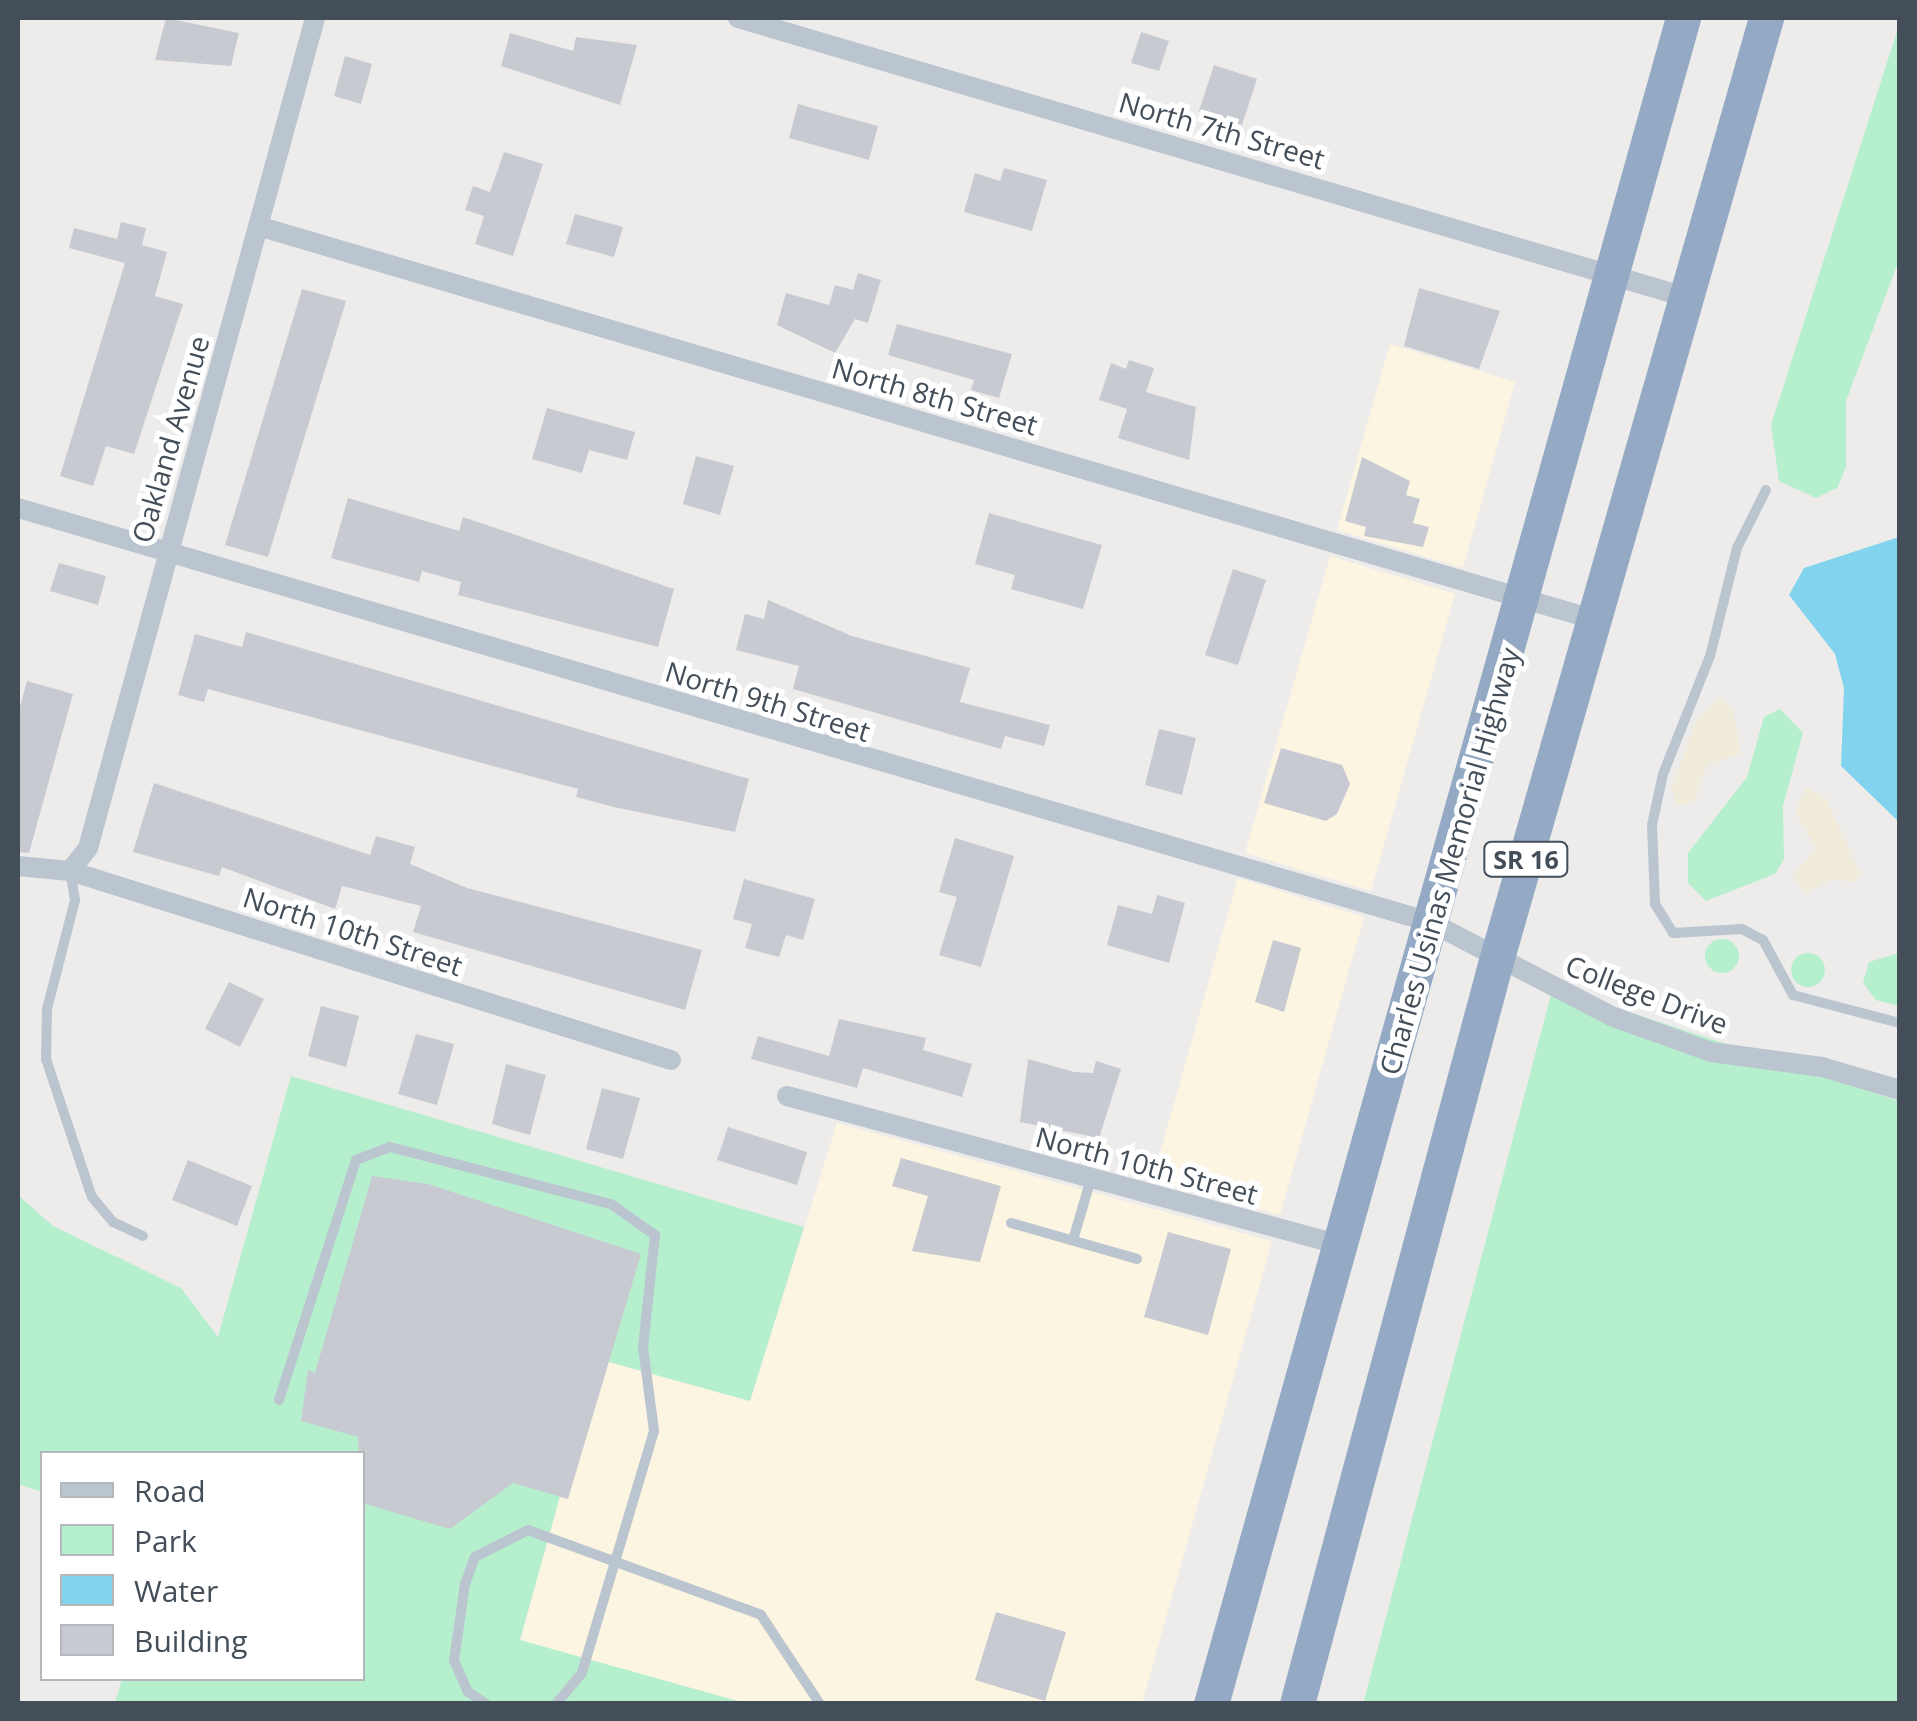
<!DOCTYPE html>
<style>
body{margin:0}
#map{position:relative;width:1917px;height:1721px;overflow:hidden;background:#eeebeb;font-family:"Open Sans",sans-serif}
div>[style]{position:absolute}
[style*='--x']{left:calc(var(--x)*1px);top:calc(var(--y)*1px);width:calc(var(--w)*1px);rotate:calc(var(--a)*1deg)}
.commercial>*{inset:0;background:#fcf5e1}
.green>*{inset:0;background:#b6efce}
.round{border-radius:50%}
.sand>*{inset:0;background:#f1ebda}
.water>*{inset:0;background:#81d3ee}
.building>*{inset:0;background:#c8cad1}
.service>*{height:10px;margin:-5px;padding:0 5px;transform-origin:5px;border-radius:5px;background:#bbc5cf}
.minor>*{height:20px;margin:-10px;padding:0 10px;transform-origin:10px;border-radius:10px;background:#bbc5cf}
.trunk>*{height:35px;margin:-17.5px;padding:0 17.5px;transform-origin:17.5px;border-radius:17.5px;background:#94aac4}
span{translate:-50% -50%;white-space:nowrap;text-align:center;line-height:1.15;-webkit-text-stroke:10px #fff;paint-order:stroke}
.shield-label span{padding:2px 8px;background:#fff;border:2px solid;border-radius:8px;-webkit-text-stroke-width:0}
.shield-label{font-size:25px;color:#434e59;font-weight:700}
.street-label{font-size:28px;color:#434e59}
.frame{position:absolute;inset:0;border:20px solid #434e59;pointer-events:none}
.legend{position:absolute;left:40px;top:1451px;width:325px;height:230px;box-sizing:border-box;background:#fff;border:2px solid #b4b8bd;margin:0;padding:12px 18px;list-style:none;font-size:30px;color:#434e59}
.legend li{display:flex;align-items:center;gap:20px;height:50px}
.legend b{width:50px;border:2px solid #b4b8bd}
</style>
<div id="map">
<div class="commercial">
<div style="clip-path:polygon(1390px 344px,1515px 382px,1463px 568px,1337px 530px)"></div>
<div style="clip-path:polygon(1330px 556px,1455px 594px,1371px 891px,1245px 853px)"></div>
<div style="clip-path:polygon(1238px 878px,1364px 917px,1280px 1215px,1152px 1181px)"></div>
<div style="clip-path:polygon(837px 1123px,1272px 1241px,1142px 1703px,745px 1703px,520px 1641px,598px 1359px,750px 1401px)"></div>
</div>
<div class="green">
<div style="clip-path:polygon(1899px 25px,1899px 260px,1846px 401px,1846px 467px,1837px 488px,1816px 498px,1779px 481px,1771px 425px)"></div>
<div style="clip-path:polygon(1780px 709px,1803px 733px,1783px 806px,1784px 859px,1775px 874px,1706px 901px,1688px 883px,1688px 853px,1747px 777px,1764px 717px)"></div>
<div class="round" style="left:1705px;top:939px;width:34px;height:34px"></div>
<div class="round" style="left:1791px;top:953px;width:34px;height:34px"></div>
<div style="clip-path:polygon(1899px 953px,1900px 953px,1899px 1006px,1876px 1000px,1863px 983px,1869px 962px)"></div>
<div style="clip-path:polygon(1553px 987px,1899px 1101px,1899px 1703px,1363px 1704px)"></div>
<div style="clip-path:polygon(291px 1076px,804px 1227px,750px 1401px,598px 1359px,520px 1640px,745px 1703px,115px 1703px,122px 1679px,362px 1678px,362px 1454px,42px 1454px,42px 1492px,18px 1484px,18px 1195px,53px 1226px,181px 1288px,218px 1337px)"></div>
</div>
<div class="sand">
<div style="clip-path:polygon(1719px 697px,1733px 710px,1741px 753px,1706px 766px,1694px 802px,1677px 806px,1672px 787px,1697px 720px)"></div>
<div style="clip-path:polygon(1806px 787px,1826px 799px,1860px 873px,1855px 882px,1833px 879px,1804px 894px,1793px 876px,1816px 848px,1795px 811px)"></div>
</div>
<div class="water">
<div style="clip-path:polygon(1899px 537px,1899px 822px,1841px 766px,1844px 688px,1835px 654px,1789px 595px,1804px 568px)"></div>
</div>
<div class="building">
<div style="clip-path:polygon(166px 18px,239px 33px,231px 66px,155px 60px)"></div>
<div style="clip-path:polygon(1141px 32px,1169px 41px,1159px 71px,1131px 63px)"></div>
<div style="clip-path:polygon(510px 33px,573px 51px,576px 37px,637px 45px,620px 105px,501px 66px)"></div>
<div style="clip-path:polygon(345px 56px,372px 64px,361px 104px,334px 96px)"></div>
<div style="clip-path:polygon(1214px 65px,1257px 79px,1242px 125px,1199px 111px)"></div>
<div style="clip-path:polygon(798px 104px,878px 126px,869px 160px,789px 138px)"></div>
<div style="clip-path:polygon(504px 152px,543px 164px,513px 256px,475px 244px,484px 216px,465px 210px,473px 186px,490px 192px)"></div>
<div style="clip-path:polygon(1004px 168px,1047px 180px,1032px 231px,964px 212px,975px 173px,1000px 181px)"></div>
<div style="clip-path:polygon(575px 214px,623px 227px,614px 257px,566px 244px)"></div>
<div style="clip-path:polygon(121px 222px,146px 228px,142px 245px,167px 252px,155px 296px,183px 304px,134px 454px,106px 446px,93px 486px,60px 476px,125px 263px,69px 248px,74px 228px,117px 239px)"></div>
<div style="clip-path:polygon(858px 273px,881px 280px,868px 323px,855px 319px,835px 353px,777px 325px,786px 293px,829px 305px,835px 285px,853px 290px)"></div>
<div style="clip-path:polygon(1419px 288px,1500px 311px,1479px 369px,1404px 346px)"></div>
<div style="clip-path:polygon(302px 289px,346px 301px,268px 557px,225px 545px)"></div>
<div style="clip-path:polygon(897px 324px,1012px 354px,999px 398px,971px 390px,974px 380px,888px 355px)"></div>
<div style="clip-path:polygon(1129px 360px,1154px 368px,1146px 392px,1196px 407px,1189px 460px,1118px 438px,1127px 409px,1099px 400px,1111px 363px,1126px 369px)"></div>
<div style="clip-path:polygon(547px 408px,635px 432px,627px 460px,589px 450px,582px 473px,532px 459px)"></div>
<div style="clip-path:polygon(696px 456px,734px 466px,720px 515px,683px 504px)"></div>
<div style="clip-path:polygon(1362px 457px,1410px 481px,1406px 495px,1420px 499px,1413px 523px,1429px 527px,1423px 547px,1364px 536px,1366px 527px,1345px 521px)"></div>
<div style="clip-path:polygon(348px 498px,459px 531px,463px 517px,674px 589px,658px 647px,458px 595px,461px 582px,422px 571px,419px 582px,331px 558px)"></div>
<div style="clip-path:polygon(989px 513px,1102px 545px,1083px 609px,1011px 589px,1015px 575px,975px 564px)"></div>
<div style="clip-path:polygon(59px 563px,106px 576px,98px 605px,50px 591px)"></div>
<div style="clip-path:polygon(1233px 569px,1266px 580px,1238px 665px,1205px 655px)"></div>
<div style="clip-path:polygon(768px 600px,852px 636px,970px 668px,960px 702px,1050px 725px,1044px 746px,1005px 736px,1001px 749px,793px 689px,799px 666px,736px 650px,745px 614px,764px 619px)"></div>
<div style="clip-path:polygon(246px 632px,749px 779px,735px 832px,614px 807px,576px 797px,578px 789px,208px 689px,204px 702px,178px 695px,195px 634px,242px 647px)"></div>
<div style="clip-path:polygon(27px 681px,73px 694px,29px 853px,18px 852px,18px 714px)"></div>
<div style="clip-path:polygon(1159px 729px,1196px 738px,1182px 795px,1145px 785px)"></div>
<div style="clip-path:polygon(1281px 748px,1342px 765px,1350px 784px,1337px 814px,1326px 821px,1264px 803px)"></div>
<div style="clip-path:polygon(154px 783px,370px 855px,376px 836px,415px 847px,410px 864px,467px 888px,702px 950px,685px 1010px,413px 932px,421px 906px,342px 886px,335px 909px,222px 867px,219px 876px,133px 852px)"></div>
<div style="clip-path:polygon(955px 838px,1014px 856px,981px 967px,939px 955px,957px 897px,939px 892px)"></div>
<div style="clip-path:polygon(744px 879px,815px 899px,803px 940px,786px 935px,779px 957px,745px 948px,752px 924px,733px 919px)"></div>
<div style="clip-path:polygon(1157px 895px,1185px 903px,1169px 963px,1107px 945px,1118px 905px,1152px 914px)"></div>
<div style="clip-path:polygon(1273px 940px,1301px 948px,1284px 1012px,1255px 1002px)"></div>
<div style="clip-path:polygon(229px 982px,264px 999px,240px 1047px,205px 1029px)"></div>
<div style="clip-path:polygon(321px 1006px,359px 1016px,346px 1067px,308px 1056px)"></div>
<div style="clip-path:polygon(839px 1019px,926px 1038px,923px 1050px,972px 1064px,962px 1097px,863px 1068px,857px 1088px,751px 1059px,758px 1036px,829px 1056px)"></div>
<div style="clip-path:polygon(416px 1034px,454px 1044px,437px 1105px,398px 1094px)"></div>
<div style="clip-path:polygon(1028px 1059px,1074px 1072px,1093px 1073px,1096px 1061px,1121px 1069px,1099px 1138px,1020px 1122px)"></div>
<div style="clip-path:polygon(506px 1064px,546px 1075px,530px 1135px,492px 1124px)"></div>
<div style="clip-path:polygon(602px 1088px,640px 1098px,623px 1159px,586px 1149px)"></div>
<div style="clip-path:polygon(728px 1127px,807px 1152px,797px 1185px,717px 1160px)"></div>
<div style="clip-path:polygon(901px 1158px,1001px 1186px,980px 1262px,912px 1251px,928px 1196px,892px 1186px)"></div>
<div style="clip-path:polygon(188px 1160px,252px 1186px,237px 1226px,172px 1200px)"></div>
<div style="clip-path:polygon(372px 1176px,428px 1184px,641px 1254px,568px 1499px,513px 1483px,450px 1529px,362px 1503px,358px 1437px,301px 1421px,308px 1370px,315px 1373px)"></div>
<div style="clip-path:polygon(1168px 1232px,1231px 1249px,1208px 1335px,1144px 1317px)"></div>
<div style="clip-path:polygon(996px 1612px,1066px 1632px,1045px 1701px,975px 1680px)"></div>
</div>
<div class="service">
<div style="--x:1766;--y:490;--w:65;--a:116.6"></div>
<div style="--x:1737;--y:548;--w:111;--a:104"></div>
<div style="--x:1710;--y:656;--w:127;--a:111.7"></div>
<div style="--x:1663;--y:774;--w:52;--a:102.2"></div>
<div style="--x:1652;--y:825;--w:79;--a:87.8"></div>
<div style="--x:1655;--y:904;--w:34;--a:58"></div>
<div style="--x:1673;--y:933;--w:69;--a:-3.3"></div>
<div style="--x:1742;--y:929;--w:24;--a:28"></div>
<div style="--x:1763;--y:940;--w:63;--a:61.4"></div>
<div style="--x:1793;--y:995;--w:111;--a:14.7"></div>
<div style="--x:70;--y:871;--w:29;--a:80"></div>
<div style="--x:75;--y:900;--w:113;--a:104.4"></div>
<div style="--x:47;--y:1009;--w:50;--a:91.1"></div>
<div style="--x:46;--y:1059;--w:145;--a:71.6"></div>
<div style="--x:92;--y:1197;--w:33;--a:50"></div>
<div style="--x:113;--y:1222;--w:33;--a:25"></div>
<div style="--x:1011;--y:1223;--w:131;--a:15.9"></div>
<div style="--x:1073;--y:1240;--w:64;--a:-73.6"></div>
<div style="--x:279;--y:1400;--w:252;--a:-72.2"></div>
<div style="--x:356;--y:1160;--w:36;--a:-21"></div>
<div style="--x:390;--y:1147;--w:228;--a:14.5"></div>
<div style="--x:611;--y:1204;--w:54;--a:35.2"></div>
<div style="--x:655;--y:1235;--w:113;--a:96.1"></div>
<div style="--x:643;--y:1347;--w:85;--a:82.5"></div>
<div style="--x:654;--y:1431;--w:252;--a:106.6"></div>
<div style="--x:582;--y:1673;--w:40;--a:130"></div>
<div style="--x:486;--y:1704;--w:22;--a:-146"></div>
<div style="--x:468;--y:1692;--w:34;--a:-114"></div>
<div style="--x:454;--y:1661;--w:78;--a:-81.9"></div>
<div style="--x:465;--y:1584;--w:29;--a:-70"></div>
<div style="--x:475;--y:1557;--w:59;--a:-27"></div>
<div style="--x:528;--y:1530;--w:248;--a:20"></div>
<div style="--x:761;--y:1615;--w:107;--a:56.5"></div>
</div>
<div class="minor">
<div style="--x:738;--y:18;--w:991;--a:16.41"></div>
<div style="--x:258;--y:226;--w:1395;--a:16.41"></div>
<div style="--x:18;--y:508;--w:1471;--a:16.34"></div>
<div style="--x:1430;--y:922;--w:204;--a:27.4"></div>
<div style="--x:1611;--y:1016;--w:106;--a:19.8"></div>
<div style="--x:1711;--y:1052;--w:112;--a:7.7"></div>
<div style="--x:1822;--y:1067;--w:81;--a:16.4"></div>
<div style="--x:18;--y:866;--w:52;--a:5.5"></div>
<div style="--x:70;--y:871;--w:630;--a:17.46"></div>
<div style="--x:70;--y:871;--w:29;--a:-52"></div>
<div style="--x:88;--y:848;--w:860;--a:-74.7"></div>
<div style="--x:787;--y:1096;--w:574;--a:15.05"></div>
</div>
<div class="trunk">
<div style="--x:1211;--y:1704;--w:1751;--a:-74.36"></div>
<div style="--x:1297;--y:1704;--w:769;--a:-75.01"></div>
<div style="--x:1496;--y:961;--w:981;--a:-74.02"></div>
</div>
<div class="shield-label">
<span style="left:1526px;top:859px">SR 16</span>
</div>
<div class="street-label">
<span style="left:1222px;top:130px;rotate:16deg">North 7th Street</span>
<span style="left:935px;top:396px;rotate:16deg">North 8th Street</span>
<span style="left:170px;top:439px;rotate:-74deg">Oakland Avenue</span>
<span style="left:768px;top:701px;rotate:17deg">North 9th Street</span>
<span style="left:1449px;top:861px;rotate:-74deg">Charles Usinas Memorial Highway</span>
<span style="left:353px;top:931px;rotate:18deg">North 10th Street</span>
<span style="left:1647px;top:994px;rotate:21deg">College Drive</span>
<span style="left:1147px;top:1165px;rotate:15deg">North 10th Street</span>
</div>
<div class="frame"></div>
<ul class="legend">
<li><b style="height:12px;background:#bbc5cf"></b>Road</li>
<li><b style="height:28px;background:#b6efce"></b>Park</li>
<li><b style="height:28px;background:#81d3ee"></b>Water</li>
<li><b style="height:28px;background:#c8cad1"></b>Building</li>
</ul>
</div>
